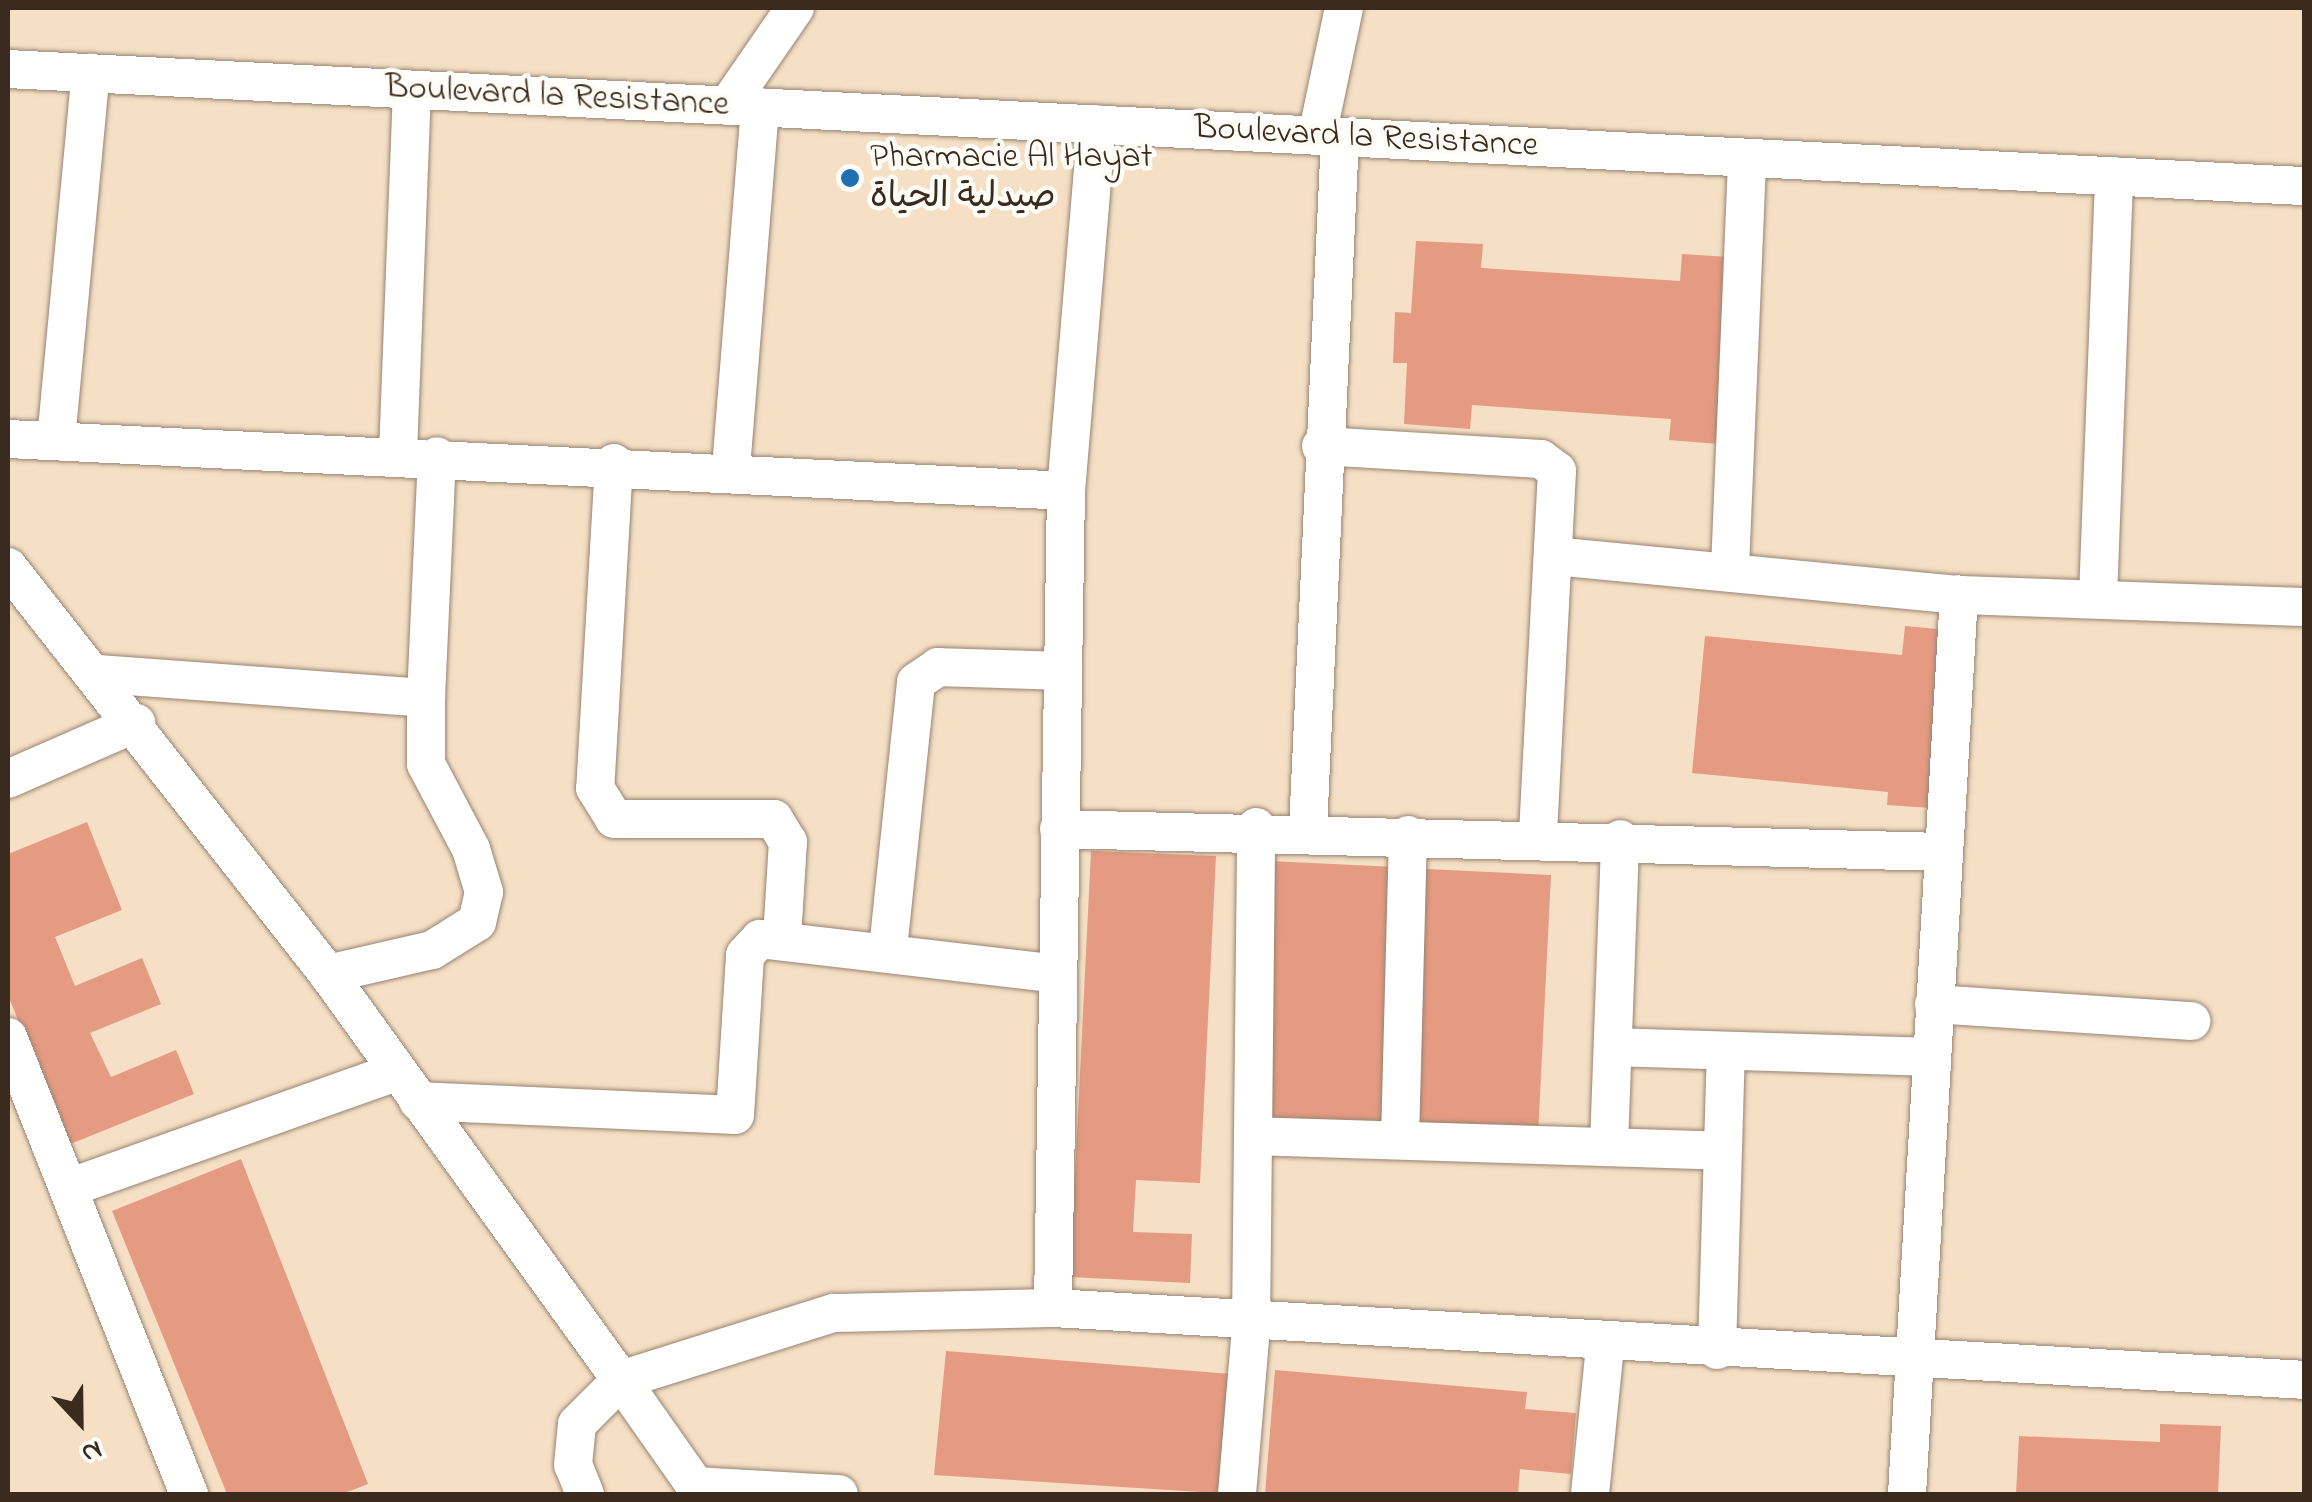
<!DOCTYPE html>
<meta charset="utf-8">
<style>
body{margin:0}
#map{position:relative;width:2312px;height:1502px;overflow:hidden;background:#f5dfc5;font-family:"Indie Flower","Playpen Sans Arabic",sans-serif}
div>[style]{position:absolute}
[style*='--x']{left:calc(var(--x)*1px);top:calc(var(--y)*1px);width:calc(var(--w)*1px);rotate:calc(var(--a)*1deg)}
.building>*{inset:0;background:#e59a82}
.roads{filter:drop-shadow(0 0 2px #988472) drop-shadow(0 0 2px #988472)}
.minor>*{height:38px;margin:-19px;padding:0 19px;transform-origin:19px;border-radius:19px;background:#fff}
.dots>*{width:28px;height:28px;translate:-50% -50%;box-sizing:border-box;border:5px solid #fdfcf7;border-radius:50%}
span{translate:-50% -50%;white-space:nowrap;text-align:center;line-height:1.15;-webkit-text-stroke:9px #fdfcf7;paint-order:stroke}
.street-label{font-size:35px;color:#3b2a1e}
.poi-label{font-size:35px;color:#3b2a1e}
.left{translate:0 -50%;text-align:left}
.frame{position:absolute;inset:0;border:10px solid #3b2a1e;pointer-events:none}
.north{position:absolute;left:30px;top:1372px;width:100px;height:100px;-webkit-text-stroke:8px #fdfcf7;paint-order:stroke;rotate:158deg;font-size:28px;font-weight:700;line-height:40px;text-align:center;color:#3b2a1e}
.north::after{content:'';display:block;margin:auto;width:35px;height:45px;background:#3b2a1e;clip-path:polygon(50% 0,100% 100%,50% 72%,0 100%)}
</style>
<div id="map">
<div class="building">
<div style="clip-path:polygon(1416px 241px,1483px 244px,1481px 268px,1680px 281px,1682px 254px,1729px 257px,1719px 444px,1669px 440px,1671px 419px,1472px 405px,1470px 429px,1404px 424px,1407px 363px,1393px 363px,1395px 312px,1411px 313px)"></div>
<div style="clip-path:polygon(1905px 626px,1949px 630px,1931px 808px,1887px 805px,1888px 792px,1692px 773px,1705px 636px,1902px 655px)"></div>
<div style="clip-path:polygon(87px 822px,122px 910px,55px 937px,75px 986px,142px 958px,161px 1004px,90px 1033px,111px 1077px,176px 1050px,194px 1094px,68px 1145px,8px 995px,8px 854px)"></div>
<div style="clip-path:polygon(1091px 851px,1216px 856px,1200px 1183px,1136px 1180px,1133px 1232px,1192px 1234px,1190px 1283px,1070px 1277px)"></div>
<div style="clip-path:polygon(1270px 861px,1396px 867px,1382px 1127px,1257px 1121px)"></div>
<div style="clip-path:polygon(1426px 869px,1551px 875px,1538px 1135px,1413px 1129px)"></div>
<div style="clip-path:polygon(241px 1159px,368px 1484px,342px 1494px,227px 1494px,112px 1211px)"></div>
<div style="clip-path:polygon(946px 1351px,1243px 1375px,1232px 1494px,934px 1475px)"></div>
<div style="clip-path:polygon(1275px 1370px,1527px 1392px,1525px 1409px,1576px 1413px,1571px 1474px,1520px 1469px,1518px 1494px,1265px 1494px)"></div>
<div style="clip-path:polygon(2160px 1424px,2221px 1426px,2218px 1494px,2016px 1494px,2019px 1436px,2160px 1442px)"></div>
</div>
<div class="roads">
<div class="minor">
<div style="--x:8;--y:69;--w:2299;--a:2.92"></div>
<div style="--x:728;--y:105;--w:118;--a:-55.4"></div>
<div style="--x:1317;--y:136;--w:131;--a:-78.1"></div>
<div style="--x:8;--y:439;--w:1059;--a:2.81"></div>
<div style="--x:56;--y:440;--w:369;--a:-84.6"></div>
<div style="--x:1321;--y:446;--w:220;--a:3.4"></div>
<div style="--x:1541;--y:459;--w:20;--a:37"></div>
<div style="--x:1557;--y:471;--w:365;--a:93"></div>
<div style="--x:398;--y:454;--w:364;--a:-87.8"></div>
<div style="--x:614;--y:463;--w:326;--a:93.3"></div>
<div style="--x:595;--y:788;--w:36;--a:58"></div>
<div style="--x:614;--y:819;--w:160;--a:0"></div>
<div style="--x:774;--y:819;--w:27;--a:59"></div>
<div style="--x:788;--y:842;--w:96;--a:93.6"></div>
<div style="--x:731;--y:468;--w:362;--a:-85.4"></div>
<div style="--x:1553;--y:556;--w:408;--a:5.5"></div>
<div style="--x:1959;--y:595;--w:345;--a:2"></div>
<div style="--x:8;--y:567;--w:518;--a:51.82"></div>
<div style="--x:328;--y:974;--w:501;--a:54.18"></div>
<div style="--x:621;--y:1380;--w:223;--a:-17.5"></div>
<div style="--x:834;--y:1313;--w:219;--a:-1.3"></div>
<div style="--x:1053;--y:1308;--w:1253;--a:3.29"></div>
<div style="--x:1730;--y:568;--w:410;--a:-87.6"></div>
<div style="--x:2098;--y:597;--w:421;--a:-87.8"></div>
<div style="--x:100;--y:674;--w:327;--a:4.2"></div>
<div style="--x:426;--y:698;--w:66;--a:90"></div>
<div style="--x:426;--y:764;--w:96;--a:62.1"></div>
<div style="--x:471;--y:849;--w:45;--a:73.2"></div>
<div style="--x:484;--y:892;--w:31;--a:103"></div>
<div style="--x:477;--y:922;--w:53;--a:148.1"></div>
<div style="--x:432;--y:950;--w:107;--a:167"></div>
<div style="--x:426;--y:698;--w:242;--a:-87.4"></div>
<div style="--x:8;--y:779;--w:140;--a:-23.6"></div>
<div style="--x:1059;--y:829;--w:884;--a:1.49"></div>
<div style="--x:1308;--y:829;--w:693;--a:-87.35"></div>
<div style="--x:888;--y:949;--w:268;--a:-84"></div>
<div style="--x:916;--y:682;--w:27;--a:-34"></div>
<div style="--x:938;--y:667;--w:125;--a:1.8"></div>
<div style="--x:1934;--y:1004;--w:258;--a:3.8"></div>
<div style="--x:8;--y:1037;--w:492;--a:68.4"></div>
<div style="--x:1614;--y:1047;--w:316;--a:1.8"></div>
<div style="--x:418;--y:1101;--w:317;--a:2.5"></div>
<div style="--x:735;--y:1115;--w:160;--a:-86.4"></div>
<div style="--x:745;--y:955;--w:22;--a:-47"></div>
<div style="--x:760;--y:939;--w:298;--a:6.7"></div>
<div style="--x:1253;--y:1136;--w:467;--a:1.8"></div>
<div style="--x:1400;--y:1140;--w:305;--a:-88.5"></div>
<div style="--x:1609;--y:1145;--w:306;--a:-87.9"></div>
<div style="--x:71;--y:1187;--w:345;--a:-19.5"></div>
<div style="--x:1053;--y:1308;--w:817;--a:-89.09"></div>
<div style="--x:1066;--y:491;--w:368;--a:-85.2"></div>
<div style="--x:1717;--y:1350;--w:295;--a:-88.3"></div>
<div style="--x:695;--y:1486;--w:144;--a:3.2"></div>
<div style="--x:585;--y:1494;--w:31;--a:-112"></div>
<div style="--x:573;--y:1465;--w:41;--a:-84.4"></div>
<div style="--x:577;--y:1424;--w:62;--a:-45"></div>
<div style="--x:621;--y:1380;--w:139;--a:54.9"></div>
<div style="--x:1237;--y:1494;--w:169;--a:-85.2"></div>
<div style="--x:1251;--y:1326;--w:499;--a:-89.4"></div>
<div style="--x:1590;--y:1494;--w:149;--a:-84.2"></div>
<div style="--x:1907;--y:1494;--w:901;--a:-86.69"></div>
</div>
</div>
<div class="dots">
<div style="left:850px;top:178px;background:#1f6fb2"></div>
</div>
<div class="street-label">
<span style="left:557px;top:97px;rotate:3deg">Boulevard la Resistance</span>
<span style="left:1366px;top:138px;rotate:3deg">Boulevard la Resistance</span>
</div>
<div class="poi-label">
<span class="left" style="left:870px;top:178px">Pharmacie Al Hayat<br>صيدلية الحياة</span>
</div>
<div class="frame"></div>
<div class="north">N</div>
</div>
